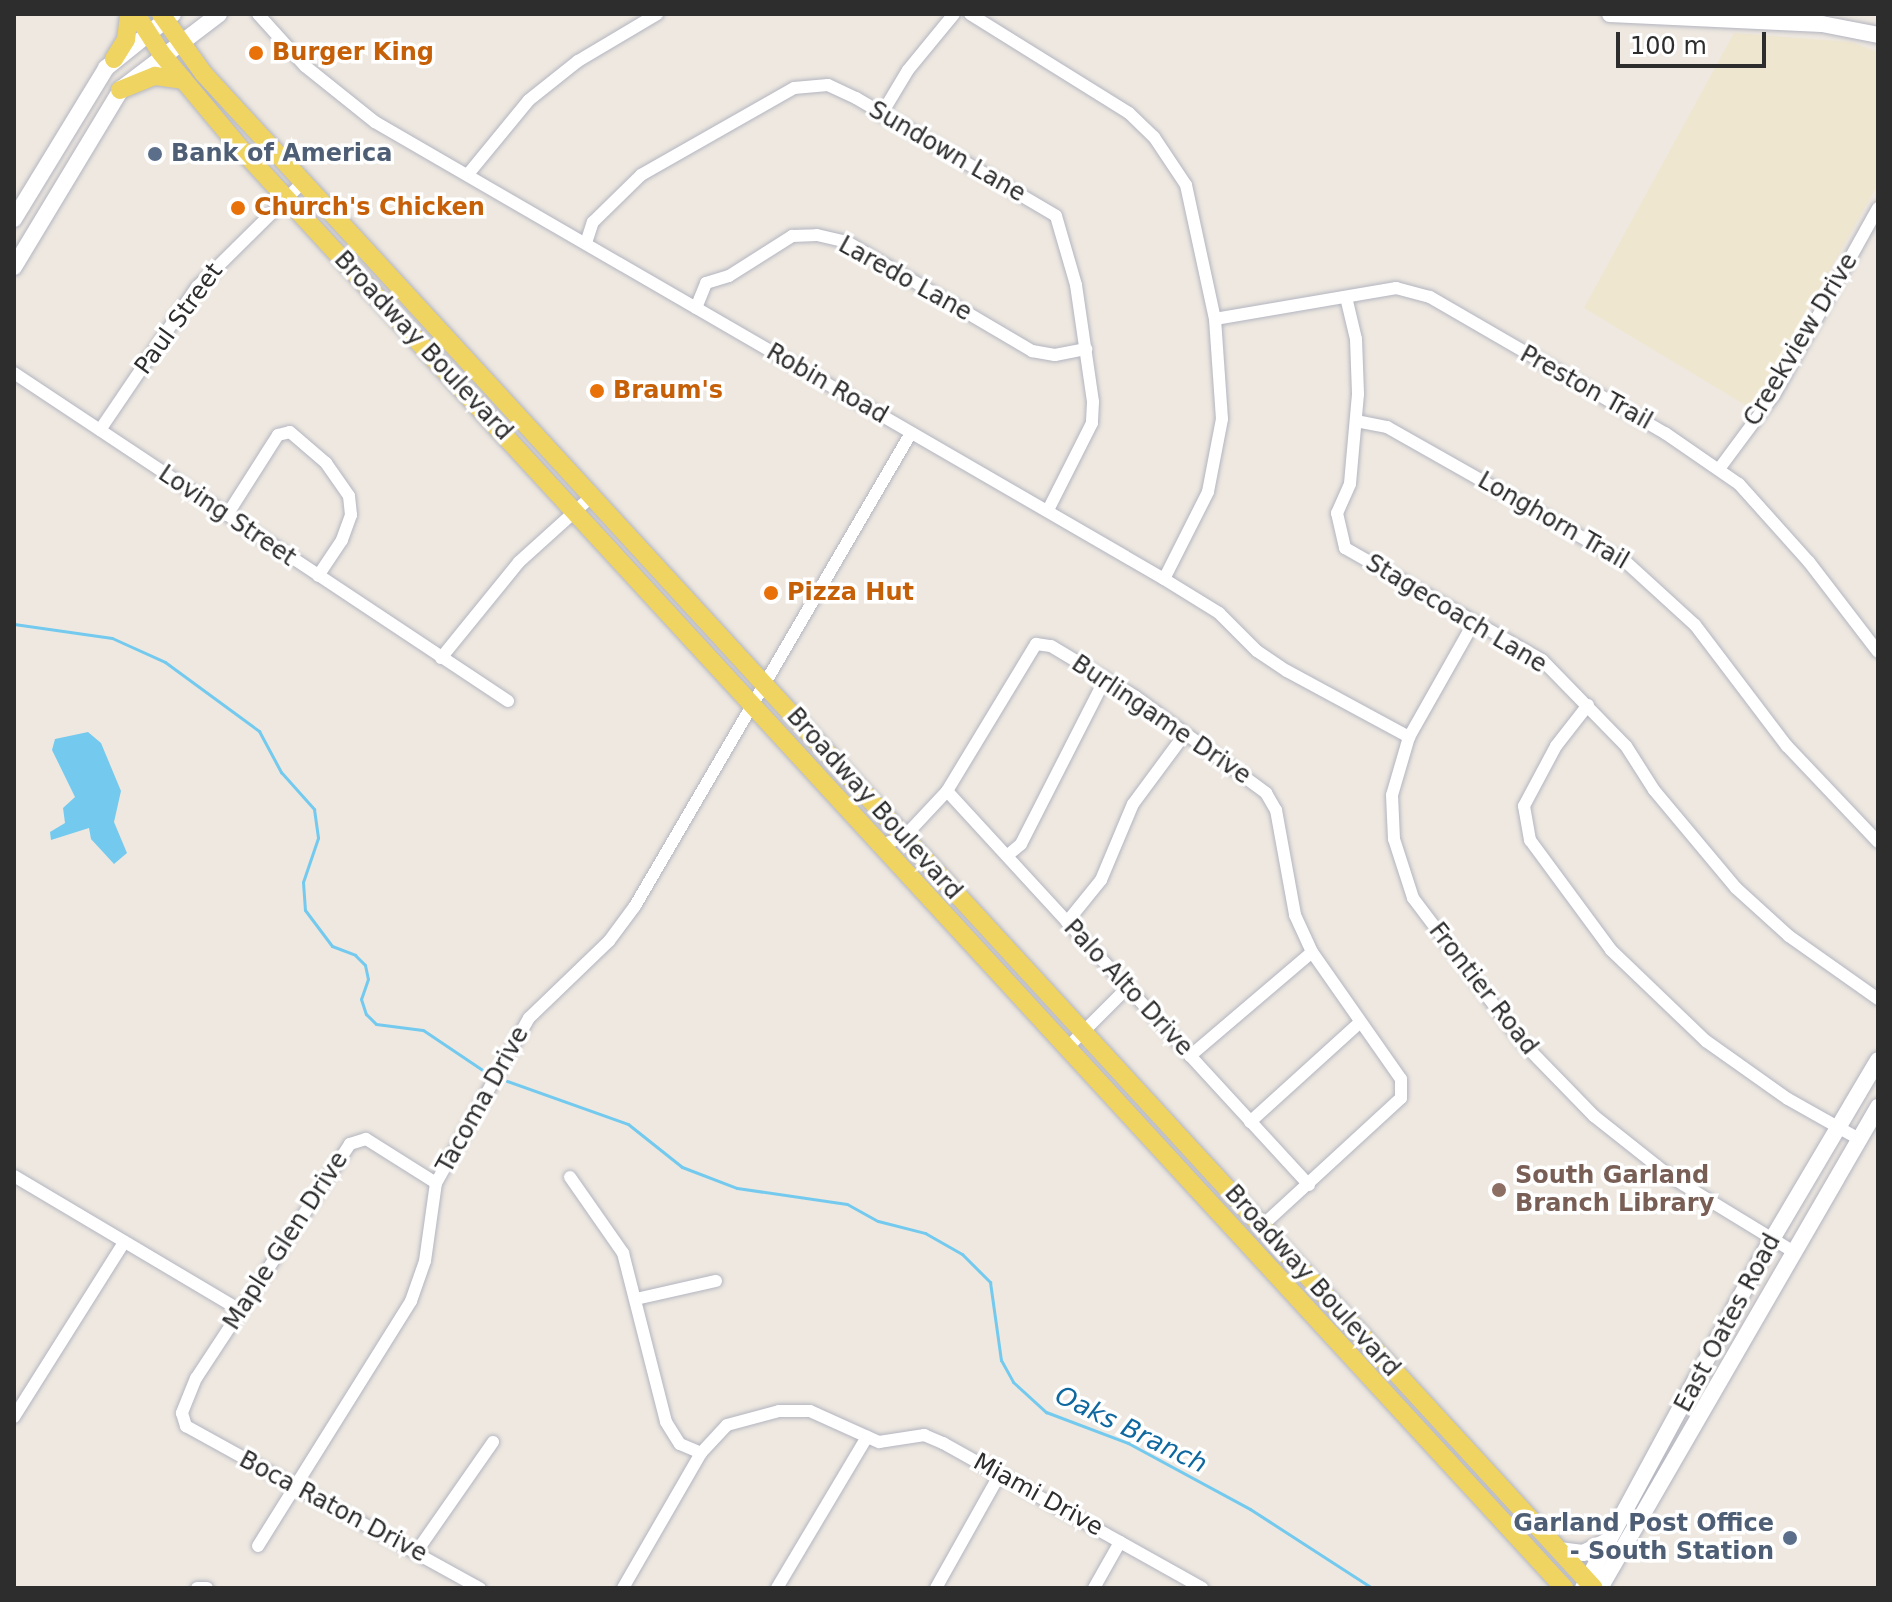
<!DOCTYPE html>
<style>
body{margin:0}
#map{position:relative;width:1892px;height:1602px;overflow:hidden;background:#eee8e0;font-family:"DejaVu Sans",sans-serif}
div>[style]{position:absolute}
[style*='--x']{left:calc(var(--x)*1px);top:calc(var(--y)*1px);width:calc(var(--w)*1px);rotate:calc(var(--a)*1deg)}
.education>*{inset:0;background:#efe6cf}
.water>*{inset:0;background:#74caee}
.stream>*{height:3px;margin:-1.5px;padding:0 1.5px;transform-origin:1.5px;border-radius:1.5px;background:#74caee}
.roads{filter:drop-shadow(0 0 2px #b3b5c0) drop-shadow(0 0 2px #b3b5c0)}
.minor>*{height:12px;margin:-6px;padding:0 6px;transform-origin:6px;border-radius:6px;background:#fff}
.secondary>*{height:16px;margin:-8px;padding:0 8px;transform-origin:8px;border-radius:8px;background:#fff}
.primary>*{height:18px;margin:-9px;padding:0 9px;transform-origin:9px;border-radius:9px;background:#f0d462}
.dots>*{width:22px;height:22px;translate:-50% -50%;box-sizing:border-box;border:4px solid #fff;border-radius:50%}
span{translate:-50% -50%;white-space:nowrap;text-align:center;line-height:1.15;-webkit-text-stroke:7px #fff;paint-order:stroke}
.food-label{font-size:24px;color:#c56008;font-weight:700}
.left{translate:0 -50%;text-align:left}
.street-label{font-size:24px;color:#2d2d2d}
.service-label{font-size:24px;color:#4e5e75;font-weight:700}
.right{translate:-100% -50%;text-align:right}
.education-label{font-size:24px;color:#785e54;font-weight:700}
.water-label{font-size:26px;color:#0e689f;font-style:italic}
.frame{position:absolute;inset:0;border:16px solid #2d2d2d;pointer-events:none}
.scale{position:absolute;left:1616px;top:32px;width:150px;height:36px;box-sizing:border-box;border:4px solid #2d2d2d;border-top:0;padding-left:10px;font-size:24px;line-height:28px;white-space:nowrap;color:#2d2d2d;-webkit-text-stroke:6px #fff;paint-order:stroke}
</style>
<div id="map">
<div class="education">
<div style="clip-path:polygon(1734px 33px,1851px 42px,1878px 52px,1878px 184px,1752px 409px,1584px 308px)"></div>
</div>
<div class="water">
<div style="clip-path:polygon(88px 732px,101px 743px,121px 791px,114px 822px,127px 853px,114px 864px,91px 839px,89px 828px,51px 840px,50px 832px,65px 823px,63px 808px,75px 797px,52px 750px,55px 739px)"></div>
</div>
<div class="stream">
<div style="--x:14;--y:624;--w:99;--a:8.1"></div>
<div style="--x:112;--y:638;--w:58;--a:24.4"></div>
<div style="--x:165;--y:662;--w:117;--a:36.3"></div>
<div style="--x:259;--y:731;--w:47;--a:61.8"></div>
<div style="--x:281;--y:772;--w:50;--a:48.3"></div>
<div style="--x:314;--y:809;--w:29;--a:82"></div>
<div style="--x:318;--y:838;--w:46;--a:108.8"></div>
<div style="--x:303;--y:882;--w:28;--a:86"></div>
<div style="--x:305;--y:910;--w:45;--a:53.1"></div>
<div style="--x:332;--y:946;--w:25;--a:21"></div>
<div style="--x:355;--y:955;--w:14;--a:45"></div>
<div style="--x:365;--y:965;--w:14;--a:78"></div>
<div style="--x:368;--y:979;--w:21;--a:109"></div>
<div style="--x:361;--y:999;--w:16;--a:72"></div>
<div style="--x:366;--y:1014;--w:14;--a:45"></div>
<div style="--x:376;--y:1024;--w:47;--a:7.3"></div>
<div style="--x:423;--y:1030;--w:73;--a:33.9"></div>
<div style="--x:507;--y:1081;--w:128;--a:19.6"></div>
<div style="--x:628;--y:1124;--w:69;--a:38.5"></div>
<div style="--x:682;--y:1167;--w:59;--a:20.9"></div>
<div style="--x:737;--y:1188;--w:111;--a:8.3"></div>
<div style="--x:847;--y:1204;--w:35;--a:29"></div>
<div style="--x:878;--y:1221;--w:49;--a:14.3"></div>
<div style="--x:925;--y:1233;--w:43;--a:29.6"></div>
<div style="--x:962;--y:1254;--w:40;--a:45"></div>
<div style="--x:990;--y:1282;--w:79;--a:82"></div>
<div style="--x:1001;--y:1360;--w:25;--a:61"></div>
<div style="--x:1013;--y:1382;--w:45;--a:42.3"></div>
<div style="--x:1046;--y:1412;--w:88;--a:20.7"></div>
<div style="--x:1128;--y:1443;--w:139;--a:28.4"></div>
<div style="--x:1250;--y:1509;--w:145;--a:32.9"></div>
</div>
<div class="roads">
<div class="minor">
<div style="--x:258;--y:14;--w:70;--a:47.9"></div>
<div style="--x:305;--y:66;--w:90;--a:38.7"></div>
<div style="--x:375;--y:122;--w:912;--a:30.08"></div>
<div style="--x:1164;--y:579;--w:65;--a:31.7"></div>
<div style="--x:1219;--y:613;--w:54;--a:45"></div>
<div style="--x:1257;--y:651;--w:36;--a:34"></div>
<div style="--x:1287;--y:671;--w:139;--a:28.4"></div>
<div style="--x:970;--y:14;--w:187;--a:31.9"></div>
<div style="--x:1129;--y:113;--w:35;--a:44"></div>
<div style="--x:1154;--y:137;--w:58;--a:56.3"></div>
<div style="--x:1186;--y:185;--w:137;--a:77.8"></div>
<div style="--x:1215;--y:319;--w:100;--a:86"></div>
<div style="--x:1222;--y:419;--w:74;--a:100.9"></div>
<div style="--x:1208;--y:492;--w:97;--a:116.8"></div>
<div style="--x:881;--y:115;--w:52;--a:-59"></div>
<div style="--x:908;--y:70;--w:72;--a:-50.6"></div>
<div style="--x:469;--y:173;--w:94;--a:-50.6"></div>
<div style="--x:529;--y:100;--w:63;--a:-38.5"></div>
<div style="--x:578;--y:61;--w:92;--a:-30.7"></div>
<div style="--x:586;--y:243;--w:22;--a:-72"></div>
<div style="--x:593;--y:222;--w:67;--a:-44.4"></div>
<div style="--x:641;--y:175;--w:176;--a:-29.6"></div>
<div style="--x:794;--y:88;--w:34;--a:-5"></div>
<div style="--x:828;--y:85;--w:31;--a:25"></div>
<div style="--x:856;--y:98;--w:232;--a:30.5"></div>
<div style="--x:1056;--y:216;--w:72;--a:73.8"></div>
<div style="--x:1076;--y:285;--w:118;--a:81.7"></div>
<div style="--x:1093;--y:402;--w:21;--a:93"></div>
<div style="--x:1092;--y:423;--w:97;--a:116.8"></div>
<div style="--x:1346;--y:297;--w:43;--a:76.6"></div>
<div style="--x:1356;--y:339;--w:55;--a:87.9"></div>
<div style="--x:1358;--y:394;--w:90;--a:95.1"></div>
<div style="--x:1350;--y:484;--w:32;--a:114"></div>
<div style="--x:1337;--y:513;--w:36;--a:77"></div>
<div style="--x:1345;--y:548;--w:227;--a:29.6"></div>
<div style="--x:1542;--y:660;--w:120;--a:45.7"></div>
<div style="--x:1626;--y:746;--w:52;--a:57.5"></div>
<div style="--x:1654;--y:790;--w:128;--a:50.1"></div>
<div style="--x:1736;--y:888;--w:72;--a:42.2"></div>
<div style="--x:1789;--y:936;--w:109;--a:35.3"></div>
<div style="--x:696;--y:308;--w:27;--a:-68"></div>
<div style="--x:706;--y:283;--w:24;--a:-17"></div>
<div style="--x:729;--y:276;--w:75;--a:-32.4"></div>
<div style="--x:792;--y:236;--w:25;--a:-2"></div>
<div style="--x:817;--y:235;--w:31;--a:13"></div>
<div style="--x:847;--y:242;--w:215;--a:30.5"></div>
<div style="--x:1032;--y:351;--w:23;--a:10"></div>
<div style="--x:1055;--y:355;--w:32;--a:-11"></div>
<div style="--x:1215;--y:319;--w:184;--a:-9.7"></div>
<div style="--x:1396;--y:288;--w:35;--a:15"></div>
<div style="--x:1430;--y:297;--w:272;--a:30.1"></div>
<div style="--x:1665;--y:433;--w:90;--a:34.6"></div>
<div style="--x:1739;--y:484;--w:105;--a:48.1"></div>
<div style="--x:1809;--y:562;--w:113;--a:52.5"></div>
<div style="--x:14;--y:373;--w:593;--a:33.58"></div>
<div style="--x:1356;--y:421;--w:32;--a:11"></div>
<div style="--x:1387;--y:427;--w:274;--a:29.5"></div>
<div style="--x:1626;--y:562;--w:93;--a:42.4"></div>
<div style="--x:1695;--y:625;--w:152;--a:52.8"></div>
<div style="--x:1787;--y:746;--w:132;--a:46.5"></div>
<div style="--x:100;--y:430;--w:173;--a:-55.9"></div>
<div style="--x:197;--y:287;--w:149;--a:-44.7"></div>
<div style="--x:1719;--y:469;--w:92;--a:-53.4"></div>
<div style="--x:1774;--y:395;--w:214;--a:-60.9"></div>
<div style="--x:227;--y:515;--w:95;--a:-57.5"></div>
<div style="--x:278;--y:435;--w:12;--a:-14"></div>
<div style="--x:290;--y:432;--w:48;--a:40.7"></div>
<div style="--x:326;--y:463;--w:40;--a:55.1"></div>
<div style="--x:349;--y:496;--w:19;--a:84"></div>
<div style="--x:351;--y:515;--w:27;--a:110"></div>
<div style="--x:342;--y:540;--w:43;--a:123.7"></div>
<div style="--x:1473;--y:624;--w:130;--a:119.5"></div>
<div style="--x:1409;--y:737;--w:60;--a:106.3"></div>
<div style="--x:1392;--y:795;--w:44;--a:87.4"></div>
<div style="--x:1394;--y:839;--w:62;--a:72.1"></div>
<div style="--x:1413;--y:898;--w:179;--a:52.9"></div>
<div style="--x:1521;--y:1041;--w:105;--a:45.8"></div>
<div style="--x:1594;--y:1116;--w:98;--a:38.4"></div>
<div style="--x:1671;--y:1177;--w:144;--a:31.4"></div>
<div style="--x:441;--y:658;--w:124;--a:-50.9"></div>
<div style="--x:519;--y:562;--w:98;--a:-42.1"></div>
<div style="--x:1588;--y:705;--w:52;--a:128"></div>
<div style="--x:1556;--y:746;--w:68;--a:118.1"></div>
<div style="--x:1524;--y:806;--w:35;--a:80"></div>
<div style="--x:1530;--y:840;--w:137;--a:53.6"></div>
<div style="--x:1611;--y:950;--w:132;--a:43.8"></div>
<div style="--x:1706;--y:1041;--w:100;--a:35.3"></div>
<div style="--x:1788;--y:1099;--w:81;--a:29.4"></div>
<div style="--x:947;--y:791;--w:535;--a:47.42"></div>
<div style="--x:878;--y:846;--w:28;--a:-19"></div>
<div style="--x:904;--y:837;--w:63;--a:-46.9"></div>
<div style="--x:947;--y:791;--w:172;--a:-58.8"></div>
<div style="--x:1036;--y:644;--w:15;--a:8"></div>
<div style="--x:1051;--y:646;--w:99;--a:31"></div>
<div style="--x:1136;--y:697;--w:162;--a:36.4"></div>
<div style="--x:1266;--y:793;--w:20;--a:60"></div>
<div style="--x:1276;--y:810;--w:107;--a:79.7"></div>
<div style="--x:1295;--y:915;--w:41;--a:65.3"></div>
<div style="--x:1312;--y:952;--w:155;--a:55"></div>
<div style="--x:1401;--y:1079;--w:19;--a:90"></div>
<div style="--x:1401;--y:1098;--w:189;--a:137.4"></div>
<div style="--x:1008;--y:855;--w:17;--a:-40"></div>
<div style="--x:1021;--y:844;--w:185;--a:-63"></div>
<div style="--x:1067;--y:922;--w:54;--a:-51"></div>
<div style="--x:1101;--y:880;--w:82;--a:-67.2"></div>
<div style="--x:1133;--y:804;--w:86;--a:-53.5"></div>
<div style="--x:1066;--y:1049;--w:86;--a:-45"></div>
<div style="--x:1190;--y:1056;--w:160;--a:-40.4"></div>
<div style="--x:1250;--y:1122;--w:147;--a:-42.2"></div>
<div style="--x:14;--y:1176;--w:263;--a:30.7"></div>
<div style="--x:570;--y:1177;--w:93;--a:55.1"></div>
<div style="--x:623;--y:1253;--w:174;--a:75.7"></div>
<div style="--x:666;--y:1422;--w:26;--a:58"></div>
<div style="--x:680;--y:1444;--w:23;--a:23"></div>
<div style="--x:436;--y:1183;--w:83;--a:-147.8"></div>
<div style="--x:366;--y:1139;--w:17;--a:163"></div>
<div style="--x:350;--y:1144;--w:280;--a:123.3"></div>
<div style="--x:196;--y:1378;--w:38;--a:112"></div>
<div style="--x:182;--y:1413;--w:14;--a:73"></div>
<div style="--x:186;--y:1426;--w:336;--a:28.9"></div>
<div style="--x:636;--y:1299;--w:82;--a:-12.7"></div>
<div style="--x:14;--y:1417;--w:207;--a:-57.8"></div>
<div style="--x:258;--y:1546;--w:289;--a:-58"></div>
<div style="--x:411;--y:1301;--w:42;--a:-70.7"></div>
<div style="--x:425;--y:1261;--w:79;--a:-82"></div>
<div style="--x:436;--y:1183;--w:189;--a:-60.6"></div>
<div style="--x:529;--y:1018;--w:111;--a:-43.9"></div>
<div style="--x:609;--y:941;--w:44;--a:-53.4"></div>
<div style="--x:635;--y:906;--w:548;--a:-59.74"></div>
<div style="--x:417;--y:1551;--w:133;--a:-55.1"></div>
<div style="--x:197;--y:1588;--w:10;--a:0"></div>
<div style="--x:623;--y:1588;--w:156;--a:-60"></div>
<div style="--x:701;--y:1453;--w:38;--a:-47"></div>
<div style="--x:727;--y:1425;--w:54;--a:-15.1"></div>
<div style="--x:779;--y:1411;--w:31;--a:0"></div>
<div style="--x:810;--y:1411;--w:76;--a:24.2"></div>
<div style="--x:879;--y:1442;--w:46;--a:-8.8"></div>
<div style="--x:924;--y:1435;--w:21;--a:23"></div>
<div style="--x:943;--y:1443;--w:297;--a:29.2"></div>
<div style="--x:777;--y:1588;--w:176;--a:-59.2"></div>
<div style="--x:936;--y:1588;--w:131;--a:-60.7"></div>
<div style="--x:1094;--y:1588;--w:53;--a:-60.5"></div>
</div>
<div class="secondary">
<div style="--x:1610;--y:14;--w:212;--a:2.7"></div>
<div style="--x:1822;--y:24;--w:57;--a:11.1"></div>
<div style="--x:14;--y:219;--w:177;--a:-58.6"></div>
<div style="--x:106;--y:68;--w:86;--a:-38.9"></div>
<div style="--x:14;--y:267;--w:209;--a:-58.9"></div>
<div style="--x:122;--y:88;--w:122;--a:-37.3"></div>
<div style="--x:1559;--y:1550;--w:24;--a:7"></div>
<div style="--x:1583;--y:1553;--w:28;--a:-26"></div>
<div style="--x:1583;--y:1588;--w:395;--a:-61.6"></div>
<div style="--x:1771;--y:1241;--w:210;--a:-59.4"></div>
<div style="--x:1600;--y:1588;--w:556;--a:-59.97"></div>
</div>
<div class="primary">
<div style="--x:136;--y:14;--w:46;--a:57.3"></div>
<div style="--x:161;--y:53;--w:125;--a:50.2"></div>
<div style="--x:241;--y:149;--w:1955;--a:47.4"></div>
<div style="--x:161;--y:14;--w:74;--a:54.4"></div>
<div style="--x:204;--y:74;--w:2055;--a:47.45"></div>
<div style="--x:114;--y:59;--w:22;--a:-58"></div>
<div style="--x:126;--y:40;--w:26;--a:-83"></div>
<div style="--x:120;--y:90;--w:38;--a:-22"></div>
<div style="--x:155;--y:76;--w:28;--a:8"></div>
</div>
</div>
<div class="dots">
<div style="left:256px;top:53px;background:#e8710a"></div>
<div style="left:155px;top:154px;background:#5c6f8a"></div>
<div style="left:238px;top:208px;background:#e8710a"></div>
<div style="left:597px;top:391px;background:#e8710a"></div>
<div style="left:771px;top:593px;background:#e8710a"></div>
<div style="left:1499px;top:1190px;background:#8d6e63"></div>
<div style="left:1790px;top:1538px;background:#5c6f8a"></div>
</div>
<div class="food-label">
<span class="left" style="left:272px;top:53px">Burger King</span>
<span class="left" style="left:254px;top:208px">Church's Chicken</span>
<span class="left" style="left:613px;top:391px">Braum's</span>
<span class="left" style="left:787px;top:593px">Pizza Hut</span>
</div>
<div class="street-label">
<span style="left:947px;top:152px;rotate:30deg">Sundown Lane</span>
<span style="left:905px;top:279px;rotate:29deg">Laredo Lane</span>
<span style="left:179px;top:319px;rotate:-54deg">Paul Street</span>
<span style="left:1801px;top:340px;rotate:-59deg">Creekview Drive</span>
<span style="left:423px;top:346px;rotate:47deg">Broadway Boulevard</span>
<span style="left:827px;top:384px;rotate:30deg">Robin Road</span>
<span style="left:1586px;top:388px;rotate:29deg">Preston Trail</span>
<span style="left:227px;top:516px;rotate:34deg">Loving Street</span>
<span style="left:1553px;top:521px;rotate:30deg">Longhorn Trail</span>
<span style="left:1456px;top:614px;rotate:31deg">Stagecoach Lane</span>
<span style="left:1161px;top:720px;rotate:34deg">Burlingame Drive</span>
<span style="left:874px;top:804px;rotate:48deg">Broadway Boulevard</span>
<span style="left:1128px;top:988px;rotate:47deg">Palo Alto Drive</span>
<span style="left:1483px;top:989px;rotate:52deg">Frontier Road</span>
<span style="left:483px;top:1100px;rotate:-61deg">Tacoma Drive</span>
<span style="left:286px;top:1241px;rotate:-57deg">Maple Glen Drive</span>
<span style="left:1312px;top:1281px;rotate:48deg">Broadway Boulevard</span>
<span style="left:1728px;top:1323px;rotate:-62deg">East Oates Road</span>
<span style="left:1038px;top:1495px;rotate:29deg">Miami Drive</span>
<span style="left:333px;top:1507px;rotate:28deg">Boca Raton Drive</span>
</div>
<div class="service-label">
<span class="left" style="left:171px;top:154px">Bank of America</span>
<span class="right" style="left:1774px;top:1538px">Garland Post Office<br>- South Station</span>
</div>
<div class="education-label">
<span class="left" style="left:1515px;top:1190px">South Garland<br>Branch Library</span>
</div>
<div class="water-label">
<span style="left:1131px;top:1430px;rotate:26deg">Oaks Branch</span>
</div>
<div class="frame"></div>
<div class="scale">100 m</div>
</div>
